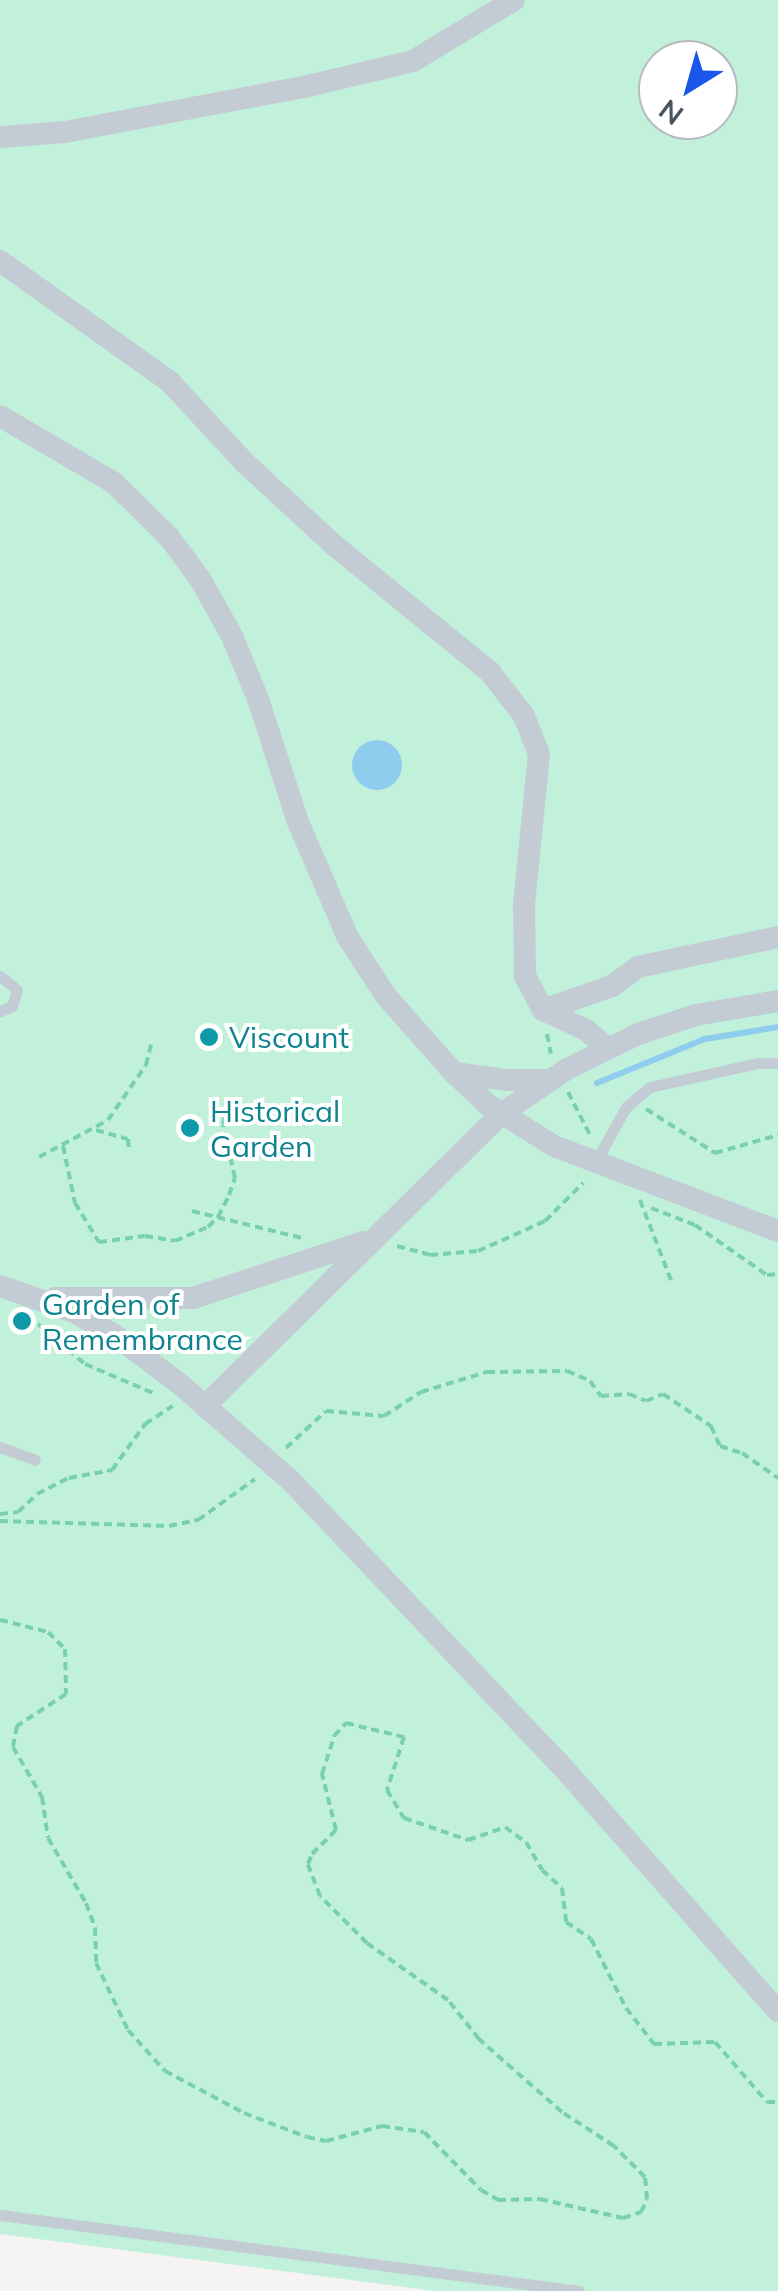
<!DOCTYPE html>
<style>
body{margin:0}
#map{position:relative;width:778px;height:2291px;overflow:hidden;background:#f5f3f3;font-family:Mulish,sans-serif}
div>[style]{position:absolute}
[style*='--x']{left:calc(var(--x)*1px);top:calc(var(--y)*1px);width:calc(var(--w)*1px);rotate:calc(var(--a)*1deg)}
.green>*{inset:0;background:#c2f1db}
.water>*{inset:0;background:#8fcdee}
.round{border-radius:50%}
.stream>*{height:6px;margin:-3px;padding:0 3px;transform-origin:3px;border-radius:3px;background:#8fcdee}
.path>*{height:4px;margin-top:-2px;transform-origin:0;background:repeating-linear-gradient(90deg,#79d0b1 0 8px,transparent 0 13px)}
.lane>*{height:11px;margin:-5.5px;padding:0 5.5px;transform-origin:5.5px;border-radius:5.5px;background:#c3cbd4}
.street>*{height:22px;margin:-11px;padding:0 11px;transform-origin:11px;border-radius:11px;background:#c3cbd4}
.dots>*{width:28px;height:28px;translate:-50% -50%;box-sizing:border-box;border:5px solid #fff;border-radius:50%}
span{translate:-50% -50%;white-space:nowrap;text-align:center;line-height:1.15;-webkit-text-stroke:8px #fff;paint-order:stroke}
.culture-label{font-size:30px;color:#0d838f}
.left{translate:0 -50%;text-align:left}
.north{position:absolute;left:638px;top:40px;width:100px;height:100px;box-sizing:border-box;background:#fff;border:2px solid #b7bac0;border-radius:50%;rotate:217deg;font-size:28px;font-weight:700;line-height:40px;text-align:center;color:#4a5361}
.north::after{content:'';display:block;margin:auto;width:35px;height:45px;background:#1957e8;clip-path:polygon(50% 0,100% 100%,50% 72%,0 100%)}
</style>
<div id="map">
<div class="green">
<div style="clip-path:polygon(evenodd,0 0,778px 0,778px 2291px,435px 2291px,0 2234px,0 0,658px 60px,718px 60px,718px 120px,658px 120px,658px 60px)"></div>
</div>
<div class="water">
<div class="round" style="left:352px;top:740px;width:50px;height:50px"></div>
</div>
<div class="stream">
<div style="--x:597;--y:1083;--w:117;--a:-22.2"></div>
<div style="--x:705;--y:1039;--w:74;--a:-9.3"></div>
</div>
<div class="path">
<div style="--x:547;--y:1034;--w:20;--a:79"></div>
<div style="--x:568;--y:1092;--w:51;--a:62.9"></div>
<div style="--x:646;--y:1109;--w:82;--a:32.5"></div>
<div style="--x:715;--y:1153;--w:66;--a:-15.9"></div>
<div style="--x:96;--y:1130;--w:33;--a:16"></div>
<div style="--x:128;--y:1139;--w:12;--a:85"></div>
<div style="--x:63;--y:1146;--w:58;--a:78.1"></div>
<div style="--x:75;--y:1203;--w:46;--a:58.4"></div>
<div style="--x:99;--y:1242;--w:46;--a:-7.4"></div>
<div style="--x:145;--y:1236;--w:30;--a:9"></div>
<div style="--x:175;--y:1241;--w:36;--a:-23"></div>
<div style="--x:208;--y:1227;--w:14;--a:-45"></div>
<div style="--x:218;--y:1217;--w:25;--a:-63"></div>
<div style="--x:229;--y:1195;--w:18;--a:-71"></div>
<div style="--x:235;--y:1178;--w:55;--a:-102.5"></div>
<div style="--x:223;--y:1124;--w:21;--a:-76"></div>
<div style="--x:39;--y:1157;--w:78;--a:-28.2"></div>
<div style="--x:108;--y:1120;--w:67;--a:-55.4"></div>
<div style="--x:146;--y:1065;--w:21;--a:-76"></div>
<div style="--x:640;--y:1200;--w:89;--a:68.9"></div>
<div style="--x:651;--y:1208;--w:47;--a:21.1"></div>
<div style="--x:695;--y:1225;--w:88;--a:34.8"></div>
<div style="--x:767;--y:1275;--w:11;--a:-5"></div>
<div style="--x:192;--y:1211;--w:113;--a:13.8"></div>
<div style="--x:397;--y:1246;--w:34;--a:15"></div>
<div style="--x:430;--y:1255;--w:48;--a:-4.8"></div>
<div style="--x:478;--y:1251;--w:73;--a:-24.1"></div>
<div style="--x:545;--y:1221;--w:54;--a:-45"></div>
<div style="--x:38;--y:1324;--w:62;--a:40.4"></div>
<div style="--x:85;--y:1364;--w:74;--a:23.1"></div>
<div style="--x:286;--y:1448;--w:54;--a:-42.8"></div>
<div style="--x:326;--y:1411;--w:58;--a:4.9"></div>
<div style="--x:384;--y:1416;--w:44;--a:-33"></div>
<div style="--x:421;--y:1392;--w:69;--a:-16.9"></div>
<div style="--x:487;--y:1372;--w:80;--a:-0.7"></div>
<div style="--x:567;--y:1371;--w:25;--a:23"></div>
<div style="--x:590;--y:1381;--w:19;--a:54"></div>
<div style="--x:601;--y:1396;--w:28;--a:-4"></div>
<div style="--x:629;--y:1394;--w:18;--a:22"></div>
<div style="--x:646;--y:1401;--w:18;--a:-22"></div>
<div style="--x:663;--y:1394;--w:58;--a:33.7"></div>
<div style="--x:711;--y:1426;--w:22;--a:66"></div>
<div style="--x:720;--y:1446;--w:23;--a:18"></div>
<div style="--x:742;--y:1453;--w:44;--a:34.8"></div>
<div style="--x:0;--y:1514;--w:18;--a:-6"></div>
<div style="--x:18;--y:1512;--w:26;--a:-43"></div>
<div style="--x:37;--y:1494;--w:36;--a:-27"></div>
<div style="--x:69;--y:1478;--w:44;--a:-10.5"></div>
<div style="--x:112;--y:1470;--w:57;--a:-54.3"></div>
<div style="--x:145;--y:1424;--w:33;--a:-33"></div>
<div style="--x:0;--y:1521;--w:169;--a:1.7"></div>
<div style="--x:169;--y:1526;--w:30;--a:-12"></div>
<div style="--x:198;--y:1520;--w:70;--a:-35.7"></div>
<div style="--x:0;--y:1620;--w:49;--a:14"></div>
<div style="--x:48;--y:1632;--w:24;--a:45"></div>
<div style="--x:65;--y:1649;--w:45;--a:88.7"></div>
<div style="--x:66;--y:1694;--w:59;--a:146.9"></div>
<div style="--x:17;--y:1726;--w:21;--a:101"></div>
<div style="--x:13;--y:1747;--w:58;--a:59.9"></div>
<div style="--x:42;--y:1797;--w:41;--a:81.7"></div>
<div style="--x:48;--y:1838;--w:75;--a:59.7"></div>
<div style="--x:86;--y:1903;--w:27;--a:70"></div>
<div style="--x:95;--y:1928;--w:35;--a:88"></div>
<div style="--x:96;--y:1963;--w:74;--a:64.5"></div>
<div style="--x:128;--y:2030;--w:55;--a:47.9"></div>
<div style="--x:165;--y:2071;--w:89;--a:28"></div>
<div style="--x:244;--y:2113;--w:67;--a:20.9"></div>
<div style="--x:307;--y:2137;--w:19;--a:12"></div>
<div style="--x:326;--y:2141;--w:58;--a:-15"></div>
<div style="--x:382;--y:2126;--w:42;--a:8.1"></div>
<div style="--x:424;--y:2132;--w:81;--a:45.5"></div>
<div style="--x:481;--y:2190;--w:20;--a:30"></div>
<div style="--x:498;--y:2200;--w:42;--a:-1.4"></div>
<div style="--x:540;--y:2199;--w:85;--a:12.9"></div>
<div style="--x:623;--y:2218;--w:19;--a:-18"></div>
<div style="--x:641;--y:2212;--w:14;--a:-65"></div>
<div style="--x:647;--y:2199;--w:22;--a:-95"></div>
<div style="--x:645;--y:2177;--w:44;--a:-135"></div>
<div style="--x:614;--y:2146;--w:62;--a:-146.8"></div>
<div style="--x:562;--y:2112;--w:111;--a:-138.7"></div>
<div style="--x:479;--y:2039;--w:50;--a:-128.5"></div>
<div style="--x:448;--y:2000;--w:99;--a:-144.9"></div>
<div style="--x:367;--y:1943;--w:66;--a:-135"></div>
<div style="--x:320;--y:1896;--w:34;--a:-111"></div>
<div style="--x:308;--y:1864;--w:11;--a:-68"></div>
<div style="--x:312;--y:1854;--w:34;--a:-45"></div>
<div style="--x:336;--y:1830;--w:58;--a:-104"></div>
<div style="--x:322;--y:1774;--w:40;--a:-72"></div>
<div style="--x:334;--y:1736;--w:18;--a:-47"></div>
<div style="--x:346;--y:1723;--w:60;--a:13.6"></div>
<div style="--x:404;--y:1737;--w:56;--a:107.8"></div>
<div style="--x:387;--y:1790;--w:33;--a:59"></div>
<div style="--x:404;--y:1818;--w:68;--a:19"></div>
<div style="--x:468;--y:1840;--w:39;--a:-19"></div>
<div style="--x:505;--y:1827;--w:26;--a:36"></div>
<div style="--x:526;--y:1842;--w:32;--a:60"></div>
<div style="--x:542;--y:1870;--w:27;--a:42"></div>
<div style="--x:562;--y:1888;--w:34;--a:83"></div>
<div style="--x:566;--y:1922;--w:30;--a:34"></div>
<div style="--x:591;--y:1939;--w:77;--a:63.1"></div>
<div style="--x:626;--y:2008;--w:46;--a:52.1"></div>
<div style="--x:654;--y:2044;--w:61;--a:-1.9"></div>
<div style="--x:715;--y:2042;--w:79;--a:49.1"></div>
<div style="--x:767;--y:2102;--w:11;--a:0"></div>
</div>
<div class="lane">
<div style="--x:0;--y:976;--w:22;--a:39"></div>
<div style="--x:17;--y:990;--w:17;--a:107"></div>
<div style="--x:12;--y:1006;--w:13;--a:157"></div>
<div style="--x:595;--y:1163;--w:64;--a:-61"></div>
<div style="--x:626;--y:1107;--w:31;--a:-40"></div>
<div style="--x:650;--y:1087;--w:111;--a:-12.5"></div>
<div style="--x:758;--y:1063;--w:20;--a:0"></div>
<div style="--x:0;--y:1447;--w:37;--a:20"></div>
<div style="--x:0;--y:2215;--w:584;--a:7.48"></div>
</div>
<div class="street">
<div style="--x:0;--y:137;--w:65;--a:-4.4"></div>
<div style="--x:65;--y:132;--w:243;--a:-10.7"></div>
<div style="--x:304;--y:87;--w:112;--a:-13.4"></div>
<div style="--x:413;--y:61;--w:118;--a:-31.1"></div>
<div style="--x:0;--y:261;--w:209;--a:35.4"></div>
<div style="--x:170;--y:382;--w:110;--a:47.2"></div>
<div style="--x:245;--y:463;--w:122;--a:42.7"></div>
<div style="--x:335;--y:546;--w:200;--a:39.1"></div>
<div style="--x:490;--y:672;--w:56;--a:52.3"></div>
<div style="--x:524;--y:716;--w:41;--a:68.5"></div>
<div style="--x:539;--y:754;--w:150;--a:95.7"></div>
<div style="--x:524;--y:903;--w:73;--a:89.2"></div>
<div style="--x:525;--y:976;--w:38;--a:62"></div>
<div style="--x:543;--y:1010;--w:47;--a:24.9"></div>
<div style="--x:586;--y:1030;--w:26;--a:40"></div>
<div style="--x:0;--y:416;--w:132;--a:30.4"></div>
<div style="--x:114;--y:483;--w:77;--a:44.5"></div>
<div style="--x:169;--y:537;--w:52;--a:53.6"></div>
<div style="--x:200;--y:579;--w:65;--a:60.7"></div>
<div style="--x:232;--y:636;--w:68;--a:67.6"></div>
<div style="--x:258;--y:699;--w:129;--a:72"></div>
<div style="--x:298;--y:822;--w:124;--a:66.7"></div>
<div style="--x:347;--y:936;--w:72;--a:57"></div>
<div style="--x:386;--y:996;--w:103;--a:48.6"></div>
<div style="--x:454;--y:1073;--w:45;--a:43.2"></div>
<div style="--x:487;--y:1104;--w:79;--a:32.1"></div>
<div style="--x:554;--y:1146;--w:240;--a:20.8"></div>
<div style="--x:543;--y:1010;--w:73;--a:-19.2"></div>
<div style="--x:612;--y:986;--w:32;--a:-36"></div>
<div style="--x:638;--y:967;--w:143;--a:-12.1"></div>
<div style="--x:454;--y:1073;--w:52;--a:7.7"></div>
<div style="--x:506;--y:1080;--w:42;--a:0"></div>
<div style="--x:0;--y:1286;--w:78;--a:19.4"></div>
<div style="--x:74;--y:1312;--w:48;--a:29.7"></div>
<div style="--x:116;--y:1336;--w:81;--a:37"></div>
<div style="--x:181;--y:1385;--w:146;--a:41.1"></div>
<div style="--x:291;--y:1481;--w:389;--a:46.5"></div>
<div style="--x:559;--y:1763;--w:331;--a:48.6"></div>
<div style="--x:55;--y:1298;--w:138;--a:0"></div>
<div style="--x:193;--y:1298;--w:179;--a:-18.2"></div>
<div style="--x:205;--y:1406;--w:416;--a:-44.6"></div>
<div style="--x:501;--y:1114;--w:80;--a:-34.3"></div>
<div style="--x:567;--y:1069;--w:79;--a:-26.2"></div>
<div style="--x:638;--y:1034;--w:61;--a:-18.1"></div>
<div style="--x:696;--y:1015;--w:83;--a:-9.7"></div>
</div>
<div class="dots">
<div style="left:209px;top:1037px;background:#0f9aa8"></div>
<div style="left:190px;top:1128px;background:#0f9aa8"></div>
<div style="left:22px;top:1321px;background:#0f9aa8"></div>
</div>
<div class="culture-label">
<span class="left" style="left:229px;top:1037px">Viscount</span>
<span class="left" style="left:210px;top:1128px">Historical<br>Garden</span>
<span class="left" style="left:42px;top:1321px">Garden of<br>Remembrance</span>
</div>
<div class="north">N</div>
</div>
